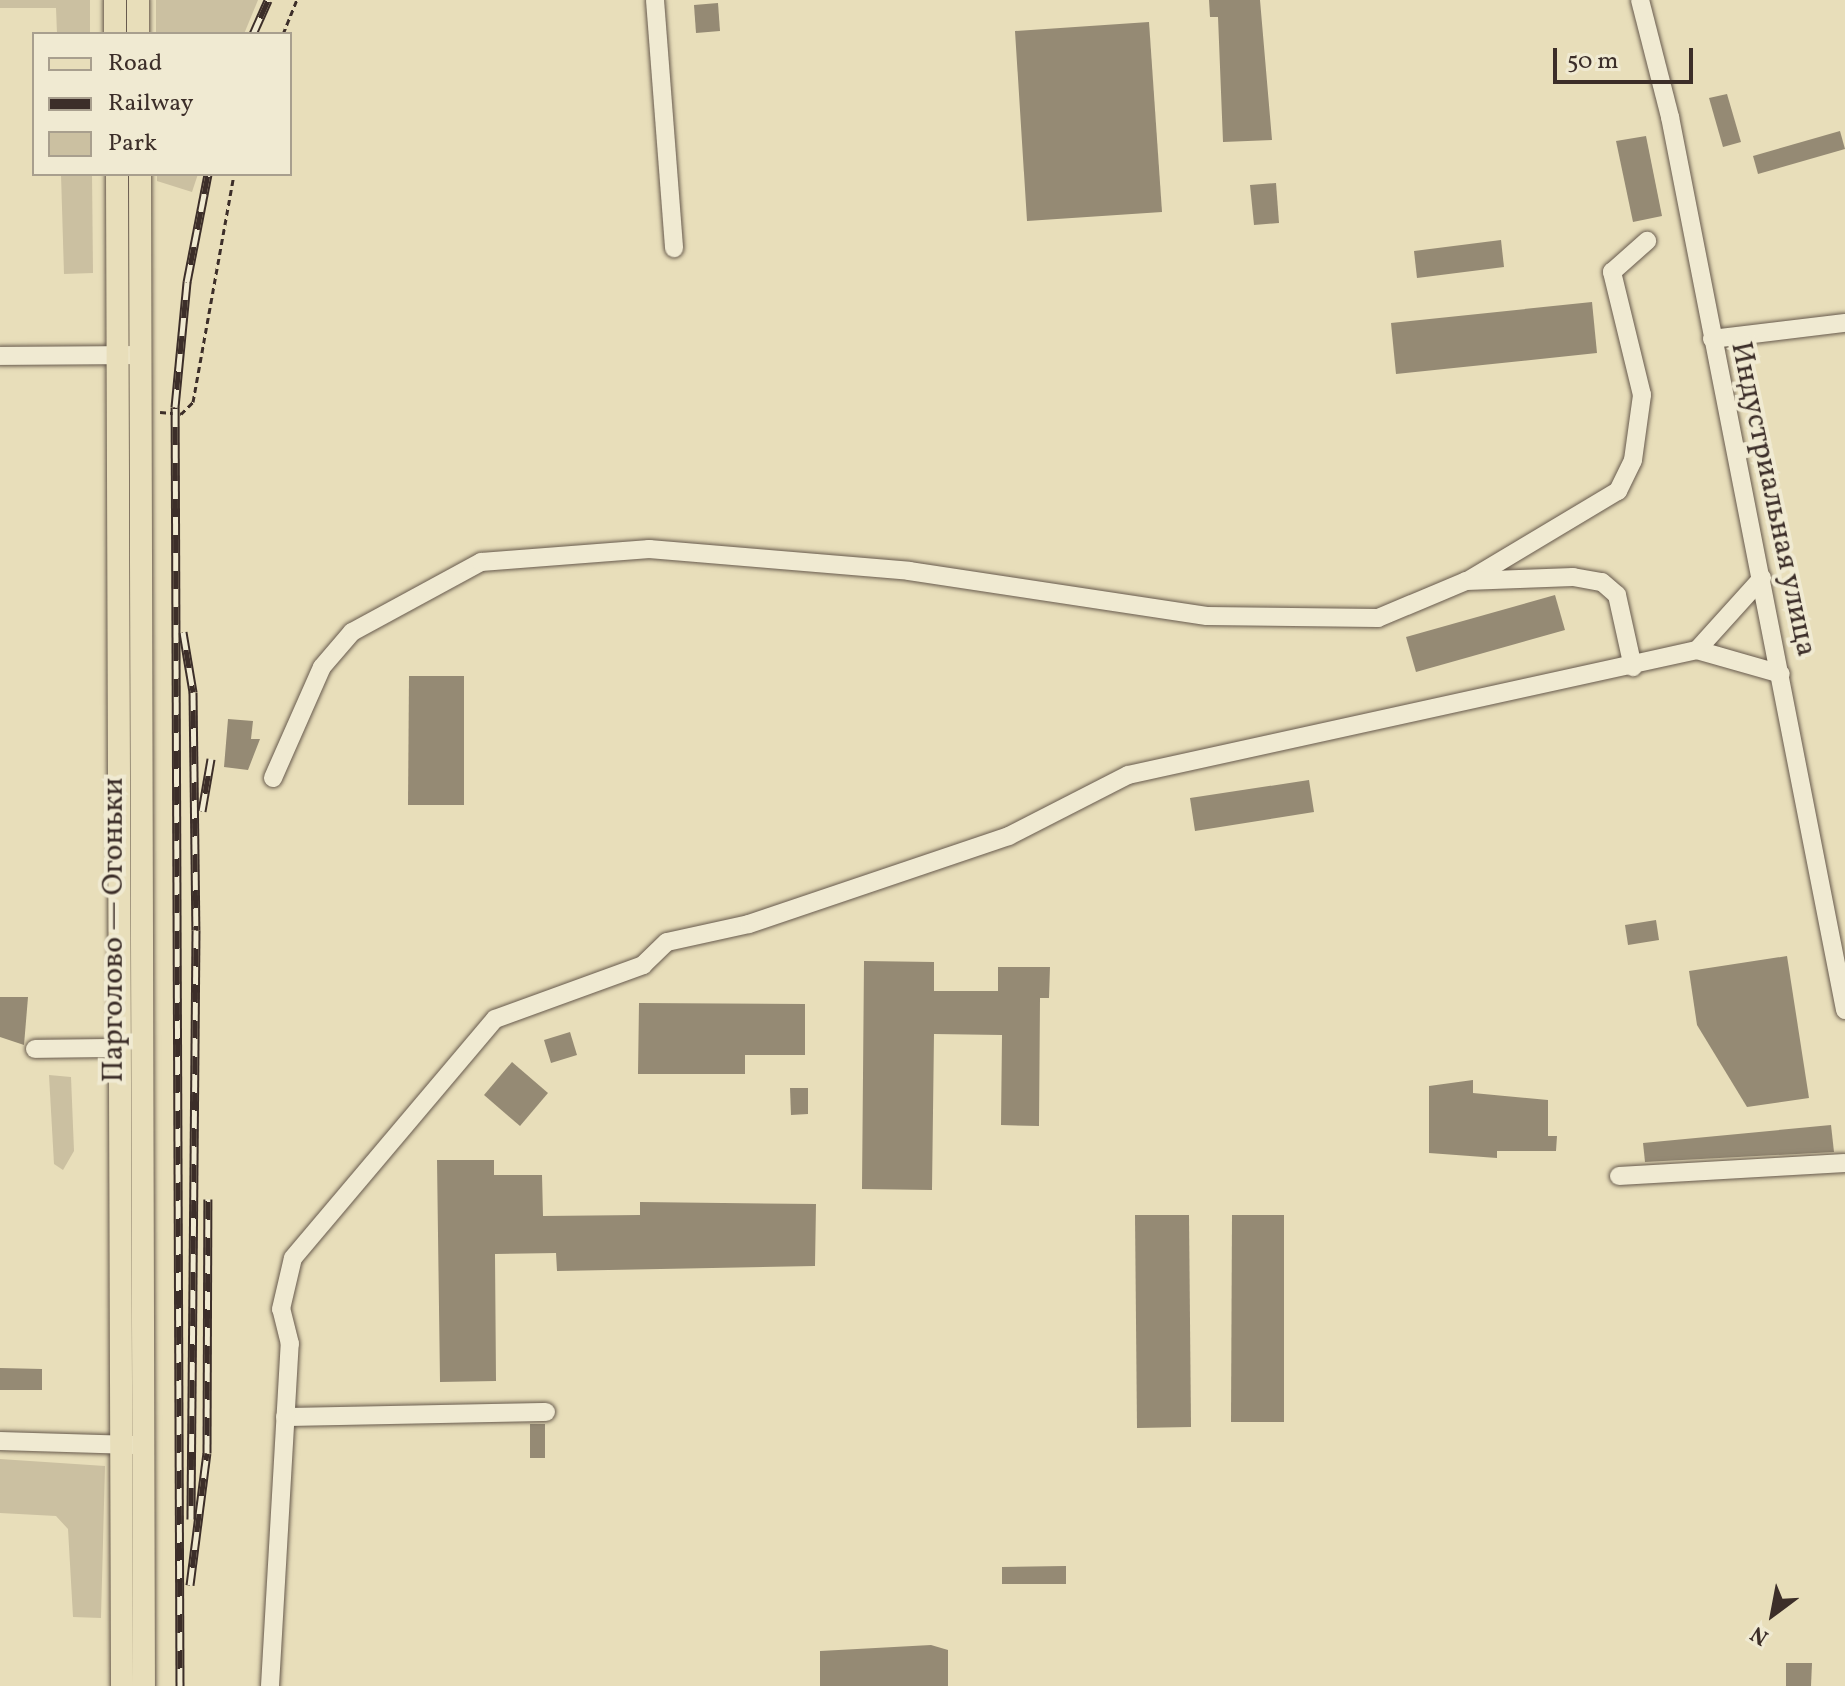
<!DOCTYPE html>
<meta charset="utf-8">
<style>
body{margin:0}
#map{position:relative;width:1845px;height:1686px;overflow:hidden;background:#e8deba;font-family:Vollkorn,serif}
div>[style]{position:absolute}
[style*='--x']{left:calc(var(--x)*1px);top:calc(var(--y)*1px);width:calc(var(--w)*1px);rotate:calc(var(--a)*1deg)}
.green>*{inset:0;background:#cbc0a1}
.building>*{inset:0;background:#958a74}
.path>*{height:3px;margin-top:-1.5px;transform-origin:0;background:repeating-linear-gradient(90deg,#3c2e29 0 6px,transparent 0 10px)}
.roads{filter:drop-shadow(0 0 2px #675a4d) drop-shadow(0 0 2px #675a4d)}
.minor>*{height:18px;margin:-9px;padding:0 9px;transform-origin:9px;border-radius:9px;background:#f0ead2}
.major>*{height:22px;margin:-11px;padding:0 11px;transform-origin:11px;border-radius:11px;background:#e8deba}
.rail>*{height:9px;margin-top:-4.5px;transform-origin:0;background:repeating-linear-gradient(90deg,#f0ead2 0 18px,#3c2e29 0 36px);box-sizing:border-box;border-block:2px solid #3c2e29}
span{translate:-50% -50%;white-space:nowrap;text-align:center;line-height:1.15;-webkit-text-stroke:8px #f0ead2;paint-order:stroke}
.street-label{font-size:30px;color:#3c2e29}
.legend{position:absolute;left:32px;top:32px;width:260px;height:144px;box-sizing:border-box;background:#f0ead2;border:2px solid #a89f8e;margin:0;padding:10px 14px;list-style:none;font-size:24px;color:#3c2e29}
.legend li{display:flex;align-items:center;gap:16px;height:40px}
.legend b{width:40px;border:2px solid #a89f8e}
.north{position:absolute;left:1733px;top:1574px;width:80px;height:80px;-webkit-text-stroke:6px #f0ead2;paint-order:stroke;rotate:212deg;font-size:22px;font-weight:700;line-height:32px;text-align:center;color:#3c2e29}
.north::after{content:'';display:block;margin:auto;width:28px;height:36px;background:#3c2e29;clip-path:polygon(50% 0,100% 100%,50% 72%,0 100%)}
.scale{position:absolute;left:1553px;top:48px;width:140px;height:36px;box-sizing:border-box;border:4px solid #3c2e29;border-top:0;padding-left:10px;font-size:24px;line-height:28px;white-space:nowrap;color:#3c2e29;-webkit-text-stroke:6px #f0ead2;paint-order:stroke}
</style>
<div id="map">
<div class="green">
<div style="clip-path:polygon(0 0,90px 0,90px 34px,57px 34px,56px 8px,0 8px)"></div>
<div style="clip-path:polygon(156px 0,258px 0,244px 34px,156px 34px)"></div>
<div style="clip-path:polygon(61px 174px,92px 174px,93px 273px,64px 274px)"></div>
<div style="clip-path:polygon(157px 174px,198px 174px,192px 192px,157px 181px)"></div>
<div style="clip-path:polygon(49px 1075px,71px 1077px,74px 1151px,63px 1170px,54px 1164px)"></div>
<div style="clip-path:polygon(0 1459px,105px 1466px,101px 1618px,73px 1617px,68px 1529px,56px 1516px,0 1513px)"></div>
</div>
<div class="building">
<div style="clip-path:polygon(1209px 0,1260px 0,1272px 140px,1223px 142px,1218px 17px,1210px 17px)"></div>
<div style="clip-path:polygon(718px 3px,720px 31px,696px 33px,694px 5px)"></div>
<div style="clip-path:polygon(1149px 22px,1162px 212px,1027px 221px,1015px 31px)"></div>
<div style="clip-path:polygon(1727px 94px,1741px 142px,1723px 147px,1709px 98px)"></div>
<div style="clip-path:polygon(1840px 131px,1845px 149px,1758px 174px,1753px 156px)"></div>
<div style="clip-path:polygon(1646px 136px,1662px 216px,1633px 222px,1616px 141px)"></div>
<div style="clip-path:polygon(1276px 183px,1279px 223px,1254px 225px,1250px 185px)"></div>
<div style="clip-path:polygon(1501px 240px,1504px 267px,1417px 278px,1414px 251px)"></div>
<div style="clip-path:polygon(1592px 302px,1597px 353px,1396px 374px,1391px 323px)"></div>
<div style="clip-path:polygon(1555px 595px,1565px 630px,1416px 672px,1406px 637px)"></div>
<div style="clip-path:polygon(409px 676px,464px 676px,464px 805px,408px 805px)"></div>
<div style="clip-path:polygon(228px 719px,253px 721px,251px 739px,260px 739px,248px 770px,224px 767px)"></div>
<div style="clip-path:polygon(1309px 780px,1314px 812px,1195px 831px,1190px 798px)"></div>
<div style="clip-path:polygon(1656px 920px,1659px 940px,1628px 945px,1625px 925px)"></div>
<div style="clip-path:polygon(1787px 956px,1809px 1098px,1747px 1107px,1697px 1025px,1689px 971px)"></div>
<div style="clip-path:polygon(864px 961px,934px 962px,934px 991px,998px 991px,998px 967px,1050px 967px,1049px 998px,1040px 998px,1039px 1126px,1001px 1125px,1002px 1035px,934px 1034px,932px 1190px,862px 1189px)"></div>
<div style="clip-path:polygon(0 997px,28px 997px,24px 1045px,0 1037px)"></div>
<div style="clip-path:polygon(639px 1003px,805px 1004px,805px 1055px,745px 1055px,745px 1074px,638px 1074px)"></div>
<div style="clip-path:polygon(570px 1032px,577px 1055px,551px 1063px,544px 1040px)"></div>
<div style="clip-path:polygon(512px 1062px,548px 1093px,520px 1126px,484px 1095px)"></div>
<div style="clip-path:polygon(1473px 1080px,1473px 1093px,1548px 1100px,1548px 1136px,1557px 1136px,1556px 1151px,1497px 1151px,1497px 1158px,1429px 1153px,1429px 1086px)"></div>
<div style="clip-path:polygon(790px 1088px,808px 1088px,808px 1114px,791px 1115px)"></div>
<div style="clip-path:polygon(1831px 1125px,1834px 1152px,1645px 1162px,1643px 1143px)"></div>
<div style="clip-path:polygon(437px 1160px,494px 1160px,494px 1175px,542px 1175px,543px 1216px,640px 1215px,640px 1202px,816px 1204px,815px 1266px,557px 1271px,556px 1253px,495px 1254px,496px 1381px,440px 1382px)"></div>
<div style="clip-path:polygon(1135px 1215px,1189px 1215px,1191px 1427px,1137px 1428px)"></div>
<div style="clip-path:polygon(1232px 1215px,1284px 1215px,1284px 1422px,1231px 1422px)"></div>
<div style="clip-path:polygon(0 1368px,42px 1369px,42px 1390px,0 1390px)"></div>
<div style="clip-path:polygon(530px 1424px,545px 1424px,545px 1458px,530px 1458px)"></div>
<div style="clip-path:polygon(1066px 1566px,1066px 1584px,1002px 1584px,1002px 1567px)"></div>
<div style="clip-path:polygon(931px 1645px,948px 1650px,948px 1686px,820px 1686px,820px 1651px)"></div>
<div style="clip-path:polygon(1786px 1663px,1812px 1663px,1811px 1686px,1786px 1686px)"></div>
</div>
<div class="path">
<div style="--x:283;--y:34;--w:37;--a:-68"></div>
<div style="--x:160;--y:412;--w:21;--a:5"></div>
<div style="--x:181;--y:414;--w:17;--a:-45"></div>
<div style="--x:193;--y:402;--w:232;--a:-79.8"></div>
</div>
<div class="roads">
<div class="minor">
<div style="--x:655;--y:0;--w:249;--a:85.6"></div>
<div style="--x:1640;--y:0;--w:121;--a:75.6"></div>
<div style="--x:1670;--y:117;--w:910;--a:78.91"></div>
<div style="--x:1712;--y:339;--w:134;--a:-6.9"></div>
<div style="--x:0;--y:356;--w:131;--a:-0.4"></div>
<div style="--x:1469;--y:580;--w:174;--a:-30.9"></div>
<div style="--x:1618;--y:491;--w:34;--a:-64"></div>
<div style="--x:1633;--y:460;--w:66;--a:-82.1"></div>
<div style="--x:1642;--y:395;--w:127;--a:-103.7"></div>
<div style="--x:1612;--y:272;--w:47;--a:-41.5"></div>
<div style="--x:1697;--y:650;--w:97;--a:-47.9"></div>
<div style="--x:273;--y:778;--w:121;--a:-66.2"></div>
<div style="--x:322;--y:667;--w:46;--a:-49.4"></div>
<div style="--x:352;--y:632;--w:147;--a:-28.5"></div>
<div style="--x:481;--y:562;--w:169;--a:-4.4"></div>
<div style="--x:649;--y:549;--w:261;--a:4.8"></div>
<div style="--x:909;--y:571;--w:301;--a:8.6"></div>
<div style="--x:1207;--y:616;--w:171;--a:0.7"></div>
<div style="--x:1378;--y:618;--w:95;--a:-22.8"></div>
<div style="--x:1466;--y:581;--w:107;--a:-2.1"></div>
<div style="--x:1573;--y:577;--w:29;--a:10"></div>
<div style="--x:1602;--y:582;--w:20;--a:41"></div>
<div style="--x:1617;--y:595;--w:74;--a:77.5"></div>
<div style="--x:35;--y:1049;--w:85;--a:-0.7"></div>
<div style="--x:1619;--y:1176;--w:226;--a:-3.3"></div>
<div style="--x:285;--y:1417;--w:261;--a:-1.1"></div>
<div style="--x:0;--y:1441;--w:133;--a:1.7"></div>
<div style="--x:270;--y:1686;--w:343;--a:-86.7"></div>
<div style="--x:290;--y:1344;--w:36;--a:-104"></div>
<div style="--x:281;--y:1309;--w:52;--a:-76.8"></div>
<div style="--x:293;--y:1258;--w:313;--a:-49.8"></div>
<div style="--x:495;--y:1019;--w:158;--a:-20"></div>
<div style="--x:643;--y:965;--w:33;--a:-44"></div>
<div style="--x:667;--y:942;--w:84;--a:-12.4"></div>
<div style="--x:749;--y:924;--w:274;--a:-18.7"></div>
<div style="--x:1009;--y:836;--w:134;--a:-27.1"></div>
<div style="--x:1128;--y:775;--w:583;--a:-12.39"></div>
<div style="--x:1697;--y:650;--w:87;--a:15.9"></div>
</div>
<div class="major">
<div style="--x:115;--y:0;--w:34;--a:90"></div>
<div style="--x:138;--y:0;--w:34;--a:90"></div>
<div style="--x:117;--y:174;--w:1512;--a:89.81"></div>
<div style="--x:140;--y:174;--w:1512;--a:89.85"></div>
</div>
</div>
<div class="rail">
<div style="--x:253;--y:34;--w:37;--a:-66"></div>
<div style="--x:183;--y:632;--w:61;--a:80.5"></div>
<div style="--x:193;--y:692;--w:238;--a:89.3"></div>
<div style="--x:196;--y:930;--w:589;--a:90.49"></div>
<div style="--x:202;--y:811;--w:53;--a:-80.2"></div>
<div style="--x:190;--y:1585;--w:133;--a:-82.7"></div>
<div style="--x:207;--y:1453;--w:254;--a:-89.8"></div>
<div style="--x:180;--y:1686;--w:1279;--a:-90.22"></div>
<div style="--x:175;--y:407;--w:126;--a:-84.5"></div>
<div style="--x:187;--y:282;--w:110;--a:-79"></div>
</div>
<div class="street-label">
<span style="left:1773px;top:499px;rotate:78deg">Индустриальная улица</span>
<span style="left:114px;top:930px;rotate:-90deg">Парголово — Огоньки</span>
</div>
<ul class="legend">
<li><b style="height:10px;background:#e8deba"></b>Road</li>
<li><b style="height:10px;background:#3c2e29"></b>Railway</li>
<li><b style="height:22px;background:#cbc0a1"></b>Park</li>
</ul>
<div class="north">N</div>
<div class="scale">50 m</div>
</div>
